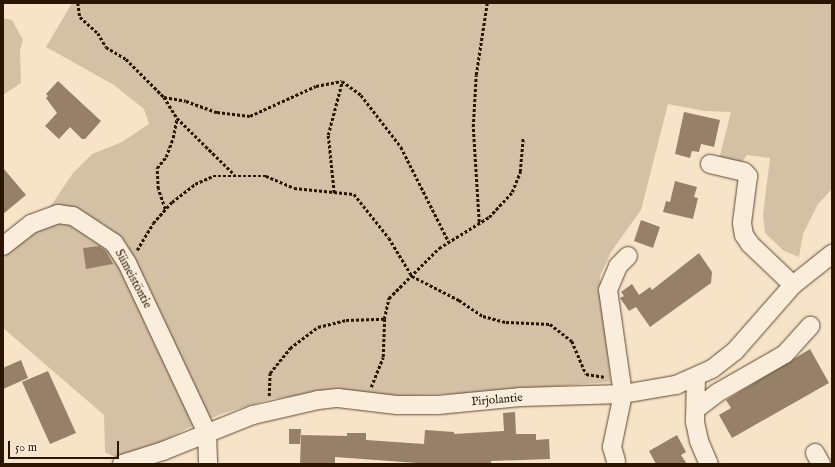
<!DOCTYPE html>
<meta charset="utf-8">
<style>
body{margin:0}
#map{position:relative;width:835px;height:467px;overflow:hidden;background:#f7e3c7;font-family:"IM FELL English",serif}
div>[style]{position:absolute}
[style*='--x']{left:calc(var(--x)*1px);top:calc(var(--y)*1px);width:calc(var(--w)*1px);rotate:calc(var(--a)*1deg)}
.green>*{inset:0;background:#d4c0a5}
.building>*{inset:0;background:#968067}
.path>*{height:2.5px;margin-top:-1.25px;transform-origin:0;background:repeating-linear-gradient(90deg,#2c1500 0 3px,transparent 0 5px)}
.roads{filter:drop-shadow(0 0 1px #5f4832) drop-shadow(0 0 1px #5f4832)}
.minor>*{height:18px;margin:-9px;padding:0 9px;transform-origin:9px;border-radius:9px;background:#faeddb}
span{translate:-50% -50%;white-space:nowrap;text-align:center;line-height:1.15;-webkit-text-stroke:3.5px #faeddb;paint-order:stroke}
.street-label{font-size:12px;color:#2c1500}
.frame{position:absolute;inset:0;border:4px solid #2c1500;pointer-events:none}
.scale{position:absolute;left:8px;top:441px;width:111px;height:18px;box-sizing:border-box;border:2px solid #2c1500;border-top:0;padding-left:5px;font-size:12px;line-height:14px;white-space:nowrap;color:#2c1500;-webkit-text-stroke:3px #faeddb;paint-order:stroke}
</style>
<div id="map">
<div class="green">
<div style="clip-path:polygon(72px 3px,832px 3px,832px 189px,818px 204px,803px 234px,799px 257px,784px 251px,765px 233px,763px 215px,770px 158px,747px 155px,741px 163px,719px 159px,731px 112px,704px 111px,668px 104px,641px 210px,611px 252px,600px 276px,611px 382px,452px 394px,393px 396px,327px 393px,271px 399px,221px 414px,188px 428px,156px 445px,125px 457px,112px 456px,105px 452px,104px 415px,3px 328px,3px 253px,38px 225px,73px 173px,92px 154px,122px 142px,149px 124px,144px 109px,114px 85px,46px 47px)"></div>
<div style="clip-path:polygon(3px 18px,12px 20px,23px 40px,20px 50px,21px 83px,3px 95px)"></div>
</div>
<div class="building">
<div style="clip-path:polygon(58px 81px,101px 121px,85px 139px,82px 139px,70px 127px,59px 139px,45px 126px,57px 113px,46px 98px,48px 96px,46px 94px)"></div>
<div style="clip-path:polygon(684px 112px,720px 120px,714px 147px,701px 144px,699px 152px,692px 151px,690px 158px,675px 154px)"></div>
<div style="clip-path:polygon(3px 168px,26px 195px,3px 214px)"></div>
<div style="clip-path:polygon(675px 181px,697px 187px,694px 197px,698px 198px,693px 219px,663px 212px,666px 201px,670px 202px)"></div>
<div style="clip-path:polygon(641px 220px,660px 227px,653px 248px,634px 241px)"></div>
<div style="clip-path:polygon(99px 246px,106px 251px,113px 264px,86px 269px,83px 248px)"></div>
<div style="clip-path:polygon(699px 253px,712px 272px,711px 283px,650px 327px,636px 307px,629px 311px,620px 298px,624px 296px,621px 292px,632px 284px,639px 295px,650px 287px,652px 290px)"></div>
<div style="clip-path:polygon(810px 349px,829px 383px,732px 438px,719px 415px,731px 408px,726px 400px)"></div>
<div style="clip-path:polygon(21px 360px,28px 378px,3px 389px,3px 368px)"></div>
<div style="clip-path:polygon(48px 371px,76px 433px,50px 444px,22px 382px)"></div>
<div style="clip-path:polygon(515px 412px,516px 434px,536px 434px,536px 440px,549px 439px,550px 459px,491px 461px,491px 464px,431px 464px,335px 457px,335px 464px,300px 464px,301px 435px,347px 436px,347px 433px,366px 433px,366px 440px,424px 444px,425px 430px,454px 432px,454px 434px,504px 431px,503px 413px)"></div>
<div style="clip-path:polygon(289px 429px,301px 429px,300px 444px,289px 444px)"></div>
<div style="clip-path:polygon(677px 435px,686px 452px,681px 455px,687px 464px,656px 464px,649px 451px)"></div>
</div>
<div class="path">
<div style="--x:78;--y:3;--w:14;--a:82"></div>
<div style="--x:80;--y:17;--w:24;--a:42"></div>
<div style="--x:98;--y:33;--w:16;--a:60"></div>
<div style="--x:106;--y:47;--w:23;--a:31"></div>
<div style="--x:126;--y:59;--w:54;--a:45"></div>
<div style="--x:164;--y:97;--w:25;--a:58"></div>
<div style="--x:177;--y:118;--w:81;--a:44.5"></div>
<div style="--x:164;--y:97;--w:22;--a:10"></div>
<div style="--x:186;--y:101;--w:33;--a:20"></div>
<div style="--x:217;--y:112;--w:33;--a:7"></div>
<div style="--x:250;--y:116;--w:72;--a:-24.4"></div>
<div style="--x:316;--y:86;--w:26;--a:-11"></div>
<div style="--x:342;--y:81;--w:24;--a:36"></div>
<div style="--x:361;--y:95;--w:66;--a:52.4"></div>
<div style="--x:401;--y:147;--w:106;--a:63.2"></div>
<div style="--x:334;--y:193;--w:58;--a:-95.9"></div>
<div style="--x:328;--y:135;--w:55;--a:-75.2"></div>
<div style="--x:165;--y:209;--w:21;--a:-109"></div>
<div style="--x:158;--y:189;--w:21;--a:-93"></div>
<div style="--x:157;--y:168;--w:14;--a:-51"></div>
<div style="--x:166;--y:157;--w:20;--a:-70"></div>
<div style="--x:173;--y:138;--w:20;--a:-79"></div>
<div style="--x:479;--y:222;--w:95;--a:-93.6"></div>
<div style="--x:473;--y:127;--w:52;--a:-86.7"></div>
<div style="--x:476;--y:75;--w:73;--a:-81.3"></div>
<div style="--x:137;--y:250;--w:31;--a:-59"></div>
<div style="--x:153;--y:223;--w:28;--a:-48"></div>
<div style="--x:172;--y:202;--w:29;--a:-38"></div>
<div style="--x:195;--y:184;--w:20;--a:-24"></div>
<div style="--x:213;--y:176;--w:53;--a:0"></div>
<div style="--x:266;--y:176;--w:30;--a:23"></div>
<div style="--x:294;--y:188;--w:60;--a:5.7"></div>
<div style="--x:354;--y:194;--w:56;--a:51.5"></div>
<div style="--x:389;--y:238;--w:44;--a:58.8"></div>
<div style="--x:412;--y:276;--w:53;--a:27.1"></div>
<div style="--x:459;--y:300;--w:29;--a:34"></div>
<div style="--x:483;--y:316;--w:24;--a:15"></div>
<div style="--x:506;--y:322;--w:44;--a:2.6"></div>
<div style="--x:550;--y:324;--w:28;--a:38"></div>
<div style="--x:572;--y:341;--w:36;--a:67"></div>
<div style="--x:586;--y:374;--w:18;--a:9"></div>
<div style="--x:371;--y:387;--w:32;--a:-68"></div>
<div style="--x:383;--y:357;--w:38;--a:-88"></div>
<div style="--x:384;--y:319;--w:22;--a:-77"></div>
<div style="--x:389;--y:298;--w:71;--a:-45"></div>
<div style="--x:439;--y:248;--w:59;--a:-31.8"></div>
<div style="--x:489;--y:217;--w:34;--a:-47"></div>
<div style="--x:512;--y:192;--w:22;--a:-68"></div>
<div style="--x:520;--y:172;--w:34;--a:-85"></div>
<div style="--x:269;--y:396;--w:23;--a:-88"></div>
<div style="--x:270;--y:373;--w:32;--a:-51"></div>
<div style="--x:290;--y:348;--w:35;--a:-37"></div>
<div style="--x:318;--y:327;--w:29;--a:-14"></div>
<div style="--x:346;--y:320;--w:38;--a:-2"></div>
</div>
<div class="roads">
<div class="minor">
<div style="--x:710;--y:164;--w:35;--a:13"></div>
<div style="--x:744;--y:172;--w:6;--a:45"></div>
<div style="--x:748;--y:176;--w:47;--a:97.3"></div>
<div style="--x:742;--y:223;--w:12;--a:81"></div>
<div style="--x:744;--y:235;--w:11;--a:56"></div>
<div style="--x:750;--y:244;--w:59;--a:43.6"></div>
<div style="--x:3;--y:246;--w:36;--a:-38"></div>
<div style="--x:31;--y:224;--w:29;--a:-20"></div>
<div style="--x:58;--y:214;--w:15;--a:8"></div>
<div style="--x:73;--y:216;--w:49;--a:33.4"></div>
<div style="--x:114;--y:243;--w:24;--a:57"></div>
<div style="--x:127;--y:263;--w:188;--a:64.8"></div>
<div style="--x:207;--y:433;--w:31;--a:88"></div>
<div style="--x:696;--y:377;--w:45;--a:91.3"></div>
<div style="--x:695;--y:422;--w:19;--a:78"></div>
<div style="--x:699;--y:441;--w:25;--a:67"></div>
<div style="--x:696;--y:409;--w:26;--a:-37"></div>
<div style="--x:717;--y:393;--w:78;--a:-29.8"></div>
<div style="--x:785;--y:354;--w:38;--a:-48"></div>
<div style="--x:815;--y:453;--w:13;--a:61"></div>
<div style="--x:616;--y:461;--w:15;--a:-106"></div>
<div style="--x:612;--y:447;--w:54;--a:-78.3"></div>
<div style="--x:623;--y:394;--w:105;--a:-98.2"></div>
<div style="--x:608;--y:290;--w:26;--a:-67"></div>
<div style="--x:618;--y:266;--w:14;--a:-45"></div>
<div style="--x:122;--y:464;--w:43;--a:-17.6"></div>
<div style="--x:163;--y:451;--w:97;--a:-21.8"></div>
<div style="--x:253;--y:415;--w:67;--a:-13"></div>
<div style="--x:318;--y:400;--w:20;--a:-6"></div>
<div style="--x:338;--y:398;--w:59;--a:6.8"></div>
<div style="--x:397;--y:405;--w:41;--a:0"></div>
<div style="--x:438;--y:405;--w:83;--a:-5.5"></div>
<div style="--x:521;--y:397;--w:102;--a:-1.7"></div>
<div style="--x:623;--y:394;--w:54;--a:-9.6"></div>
<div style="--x:676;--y:385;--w:39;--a:-24"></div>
<div style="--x:712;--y:369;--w:29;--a:-38"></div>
<div style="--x:735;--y:351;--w:88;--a:-48.7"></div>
<div style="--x:793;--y:285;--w:50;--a:-38.5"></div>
</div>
</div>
<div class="street-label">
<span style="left:133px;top:279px;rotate:62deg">Siimeistöntie</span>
<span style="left:497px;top:400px;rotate:-5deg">Pirjolantie</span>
</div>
<div class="frame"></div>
<div class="scale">50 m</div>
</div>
